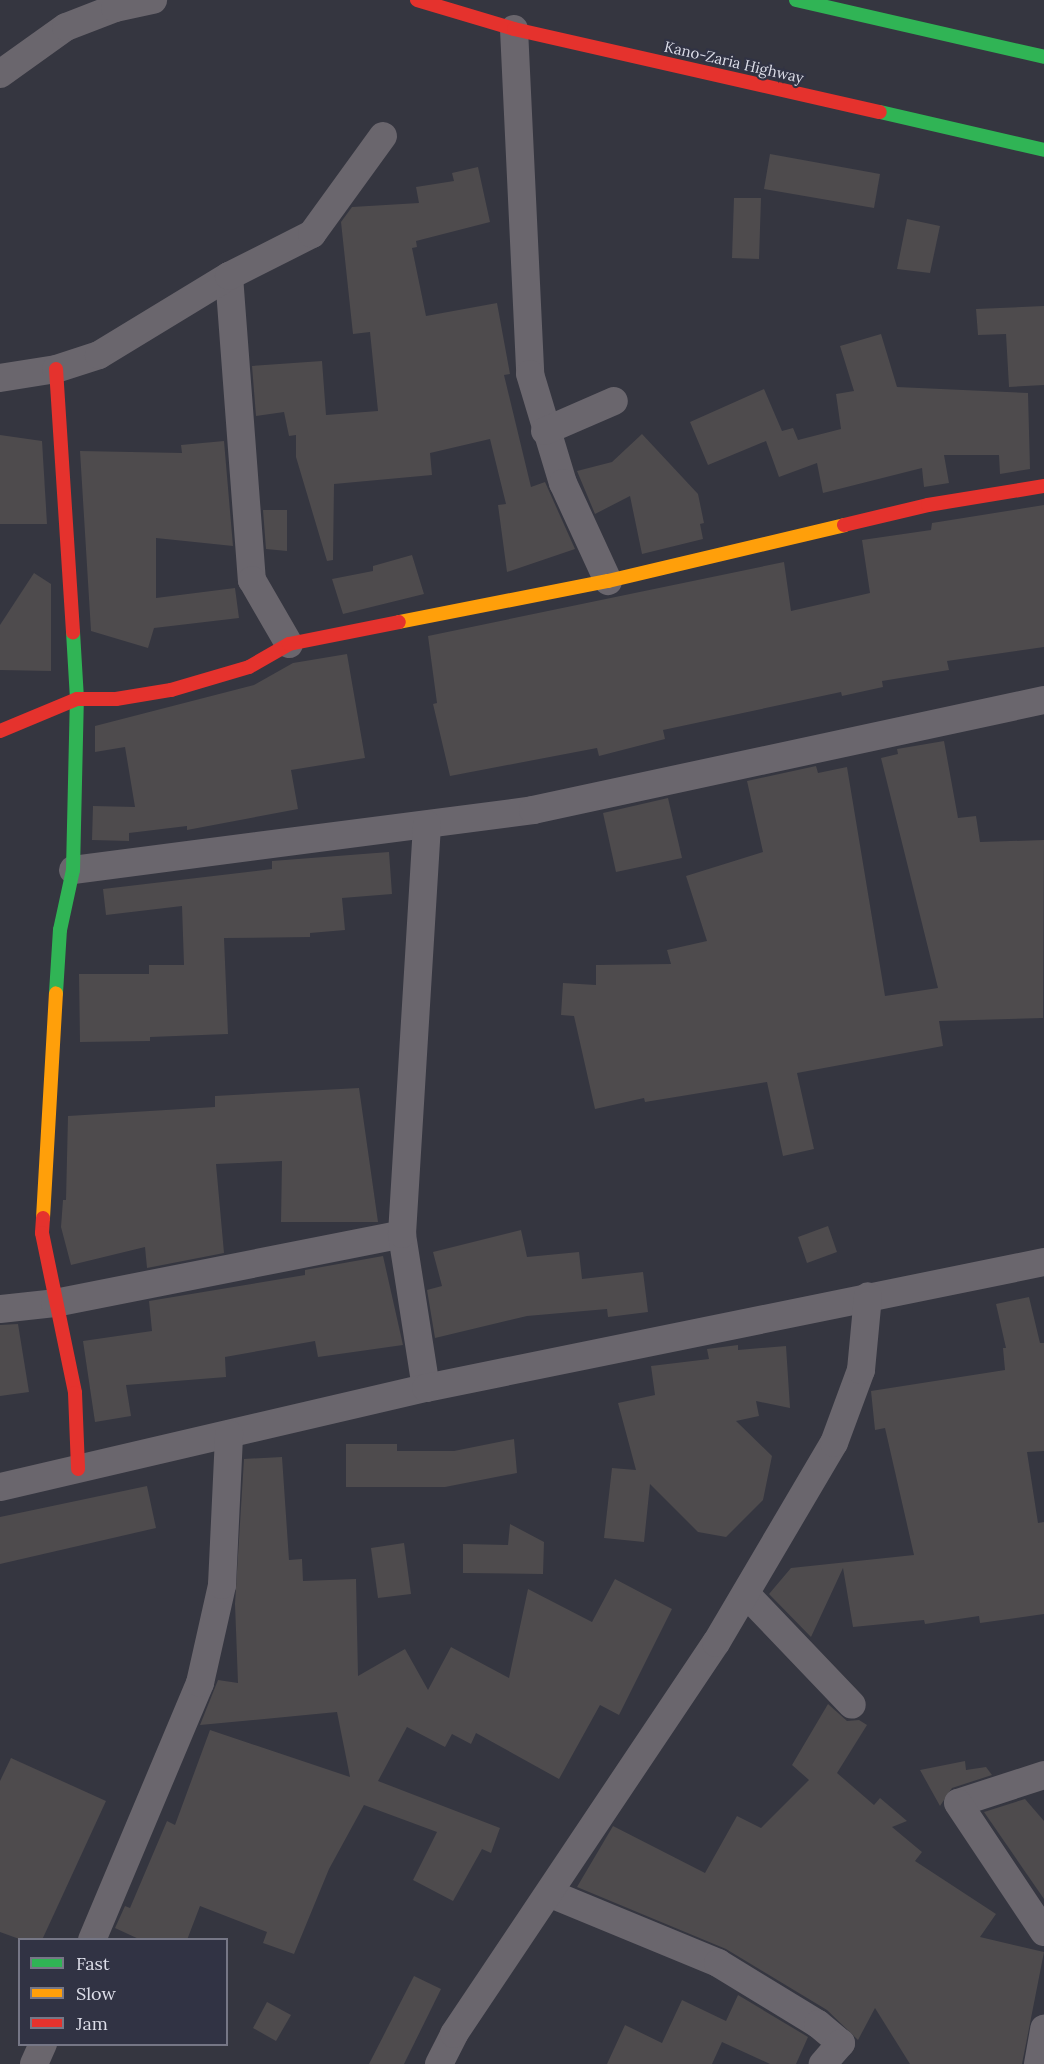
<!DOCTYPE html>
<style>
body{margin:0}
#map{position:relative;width:1044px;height:2064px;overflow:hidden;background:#353640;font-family:Lora,serif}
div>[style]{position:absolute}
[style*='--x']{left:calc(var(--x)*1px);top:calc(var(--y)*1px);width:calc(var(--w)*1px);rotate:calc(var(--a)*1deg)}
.building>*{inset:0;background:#4e4b4d}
.street>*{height:28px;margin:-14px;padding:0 14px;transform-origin:14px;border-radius:14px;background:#6a666d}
.fast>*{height:14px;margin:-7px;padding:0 7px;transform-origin:7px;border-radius:7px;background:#30b455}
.slow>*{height:14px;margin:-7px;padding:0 7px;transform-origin:7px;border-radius:7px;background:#ff9f0a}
.jam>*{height:14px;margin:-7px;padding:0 7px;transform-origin:7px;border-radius:7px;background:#e5322d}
span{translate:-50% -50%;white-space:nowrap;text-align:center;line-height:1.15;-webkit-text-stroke:4.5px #313344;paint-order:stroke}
.street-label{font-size:15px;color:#dddee9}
.legend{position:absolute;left:18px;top:1938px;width:210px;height:108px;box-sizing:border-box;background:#313344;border:2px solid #767786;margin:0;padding:8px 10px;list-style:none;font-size:18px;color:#dddee9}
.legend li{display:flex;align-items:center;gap:12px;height:30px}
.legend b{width:30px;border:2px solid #767786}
</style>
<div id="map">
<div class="building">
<div style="clip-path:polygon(770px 154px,880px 174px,874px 208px,764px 189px)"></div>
<div style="clip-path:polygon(478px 167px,490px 222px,416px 241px,417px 247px,412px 248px,426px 316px,497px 303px,510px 374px,504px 375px,531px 487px,545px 482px,575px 549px,507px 572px,498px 505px,506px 504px,490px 439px,430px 453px,432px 475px,334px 484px,333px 560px,327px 561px,296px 457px,296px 435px,289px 436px,284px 412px,256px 416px,252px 366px,322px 361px,326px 415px,378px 411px,370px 332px,353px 334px,341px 222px,352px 207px,419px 203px,416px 187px,454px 181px,452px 173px)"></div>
<div style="clip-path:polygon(734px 198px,761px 198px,759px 259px,732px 258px)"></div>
<div style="clip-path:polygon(907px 219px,940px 226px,930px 273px,897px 269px)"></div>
<div style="clip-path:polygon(1044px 306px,1044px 385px,1009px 387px,1006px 334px,978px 335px,976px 309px)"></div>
<div style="clip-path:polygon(881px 334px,897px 387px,1028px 393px,1030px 469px,1000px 474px,999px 455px,944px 455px,949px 483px,924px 487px,922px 468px,823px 493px,817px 463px,779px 477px,766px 441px,708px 465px,690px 422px,764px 389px,782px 431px,793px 428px,798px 440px,841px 429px,836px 394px,854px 391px,840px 346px)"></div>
<div style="clip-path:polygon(642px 434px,698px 494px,704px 523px,700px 524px,703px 539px,642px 554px,630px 496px,595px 514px,577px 471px,612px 462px)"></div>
<div style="clip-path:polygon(0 435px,42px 441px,47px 524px,0 524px)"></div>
<div style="clip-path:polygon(224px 441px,233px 546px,156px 538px,156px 598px,235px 588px,239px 618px,154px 628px,148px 648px,91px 631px,80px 451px,182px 453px,181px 445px)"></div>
<div style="clip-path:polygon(1044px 505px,1044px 647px,947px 661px,949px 670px,882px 681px,883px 687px,842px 696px,841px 692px,663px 730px,665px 739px,599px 756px,597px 748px,450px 776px,433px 704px,437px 703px,428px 636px,784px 562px,791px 611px,870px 593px,862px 540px,931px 530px,932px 523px)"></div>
<div style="clip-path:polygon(263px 510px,287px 510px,287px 551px,266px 549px)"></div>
<div style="clip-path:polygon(412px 555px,424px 594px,343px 614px,332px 579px,373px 571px,373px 566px)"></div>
<div style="clip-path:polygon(34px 573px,51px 584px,51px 671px,0 670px,0 625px)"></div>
<div style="clip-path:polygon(347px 654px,365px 758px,291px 770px,298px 809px,187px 830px,187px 826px,129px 833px,129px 841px,92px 840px,93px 806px,135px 807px,125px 747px,95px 752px,95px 726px,254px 685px,293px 663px)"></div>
<div style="clip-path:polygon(944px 741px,958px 818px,976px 816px,980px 842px,1044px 840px,1043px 1018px,939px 1021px,943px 1046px,797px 1073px,814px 1149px,783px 1156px,767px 1082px,645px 1102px,644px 1098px,595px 1109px,574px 1016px,561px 1015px,563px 983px,596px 985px,596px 965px,671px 964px,667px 950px,707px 941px,686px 876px,763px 852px,747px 781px,816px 766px,818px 773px,847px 767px,885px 996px,938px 988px,881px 758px,898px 754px,897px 749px)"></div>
<div style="clip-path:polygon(668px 798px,682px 858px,616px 872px,603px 813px)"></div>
<div style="clip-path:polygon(389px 852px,392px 894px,342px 898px,345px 930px,310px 933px,310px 937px,224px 938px,228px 1034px,150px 1037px,150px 1041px,80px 1042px,79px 974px,149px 974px,149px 965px,184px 965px,182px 906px,106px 915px,103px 889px,272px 869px,272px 861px)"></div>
<div style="clip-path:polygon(359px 1088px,378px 1222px,281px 1222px,282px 1161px,216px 1164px,224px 1253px,147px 1268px,145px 1247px,71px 1265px,61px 1227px,63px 1200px,66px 1200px,68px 1116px,215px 1107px,215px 1096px)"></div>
<div style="clip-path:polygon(828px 1226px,837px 1252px,807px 1263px,798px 1237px)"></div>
<div style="clip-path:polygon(521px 1230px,527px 1257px,579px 1252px,582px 1279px,643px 1272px,648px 1312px,608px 1317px,607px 1309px,527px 1316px,435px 1338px,427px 1290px,442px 1286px,433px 1252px)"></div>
<div style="clip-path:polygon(383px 1256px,403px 1345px,318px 1357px,315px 1341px,225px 1357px,226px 1377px,126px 1385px,131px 1416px,95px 1422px,83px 1341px,152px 1331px,149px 1301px,305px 1275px,305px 1270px)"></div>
<div style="clip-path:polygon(1029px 1297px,1040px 1343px,1044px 1343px,1044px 1451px,1027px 1452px,1038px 1523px,1044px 1522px,1044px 1614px,980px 1623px,979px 1616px,925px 1624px,924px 1620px,853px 1627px,843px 1568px,811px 1637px,769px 1594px,791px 1568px,914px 1555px,885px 1428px,875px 1430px,871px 1391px,1005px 1370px,1003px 1348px,1006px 1348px,996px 1304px)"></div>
<div style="clip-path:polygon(18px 1324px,29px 1392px,0 1396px,0 1325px)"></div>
<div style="clip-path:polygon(738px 1345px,738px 1350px,786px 1346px,790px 1408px,756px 1401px,759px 1416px,736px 1421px,772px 1456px,763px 1500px,726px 1537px,698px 1532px,650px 1484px,644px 1542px,604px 1538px,612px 1468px,636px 1470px,618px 1403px,655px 1395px,651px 1366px,709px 1359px,707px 1349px)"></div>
<div style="clip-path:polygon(514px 1439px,517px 1473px,445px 1487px,346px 1487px,346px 1444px,397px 1444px,397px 1451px,454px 1451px)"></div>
<div style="clip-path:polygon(282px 1457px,289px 1560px,302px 1559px,303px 1581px,356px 1579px,358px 1676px,405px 1649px,428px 1690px,451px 1647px,509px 1678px,528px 1589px,592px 1622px,615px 1579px,672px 1609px,619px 1715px,600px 1705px,559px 1779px,476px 1733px,471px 1744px,452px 1734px,445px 1747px,407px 1727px,378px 1781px,500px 1828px,491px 1853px,482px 1849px,453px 1901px,413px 1880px,437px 1832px,364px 1805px,329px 1869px,294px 1954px,263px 1943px,267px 1932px,200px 1906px,187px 1940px,141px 1940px,115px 1928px,125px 1906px,130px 1908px,167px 1821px,175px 1825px,210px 1730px,350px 1777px,337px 1712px,200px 1725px,218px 1680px,238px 1683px,235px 1604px,244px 1459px)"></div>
<div style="clip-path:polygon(147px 1486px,156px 1528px,0 1564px,0 1517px)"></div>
<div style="clip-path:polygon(510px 1524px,544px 1542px,543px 1574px,463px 1573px,463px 1544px,508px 1545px)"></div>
<div style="clip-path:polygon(404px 1543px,411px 1594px,378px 1598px,371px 1548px)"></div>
<div style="clip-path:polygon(828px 1704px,847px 1721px,859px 1720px,867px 1725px,837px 1773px,874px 1805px,880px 1798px,907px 1821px,892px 1827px,922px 1852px,915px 1861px,996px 1914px,980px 1937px,1044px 1952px,1022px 2064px,910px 2064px,875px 2008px,858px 2040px,827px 2010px,726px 1949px,577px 1887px,613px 1826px,705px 1873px,737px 1816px,761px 1828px,809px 1780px,792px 1765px)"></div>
<div style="clip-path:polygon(11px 1758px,106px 1801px,42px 1940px,22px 1940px,0 1932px,0 1781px)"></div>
<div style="clip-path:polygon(965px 1761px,966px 1770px,986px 1767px,992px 1775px,952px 1788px,940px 1806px,920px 1770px)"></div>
<div style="clip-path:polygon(1025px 1799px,1044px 1821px,1044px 1899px,984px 1812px)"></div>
<div style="clip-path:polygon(414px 1976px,441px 1989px,404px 2064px,369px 2064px)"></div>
<div style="clip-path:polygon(738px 1995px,808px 2037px,796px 2064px,770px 2064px,722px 2042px,712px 2064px,607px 2064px,625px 2025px,662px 2043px,682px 2000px,726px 2021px)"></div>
<div style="clip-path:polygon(267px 2002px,291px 2015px,276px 2041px,253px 2028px)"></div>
</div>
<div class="street">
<div style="--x:514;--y:29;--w:345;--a:87.3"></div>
<div style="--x:530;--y:374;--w:114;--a:73.2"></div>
<div style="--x:563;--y:483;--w:108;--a:65.3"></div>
<div style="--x:0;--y:74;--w:81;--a:-35.5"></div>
<div style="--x:66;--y:27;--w:53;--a:-21.2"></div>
<div style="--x:115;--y:8;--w:39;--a:-12"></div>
<div style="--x:229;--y:276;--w:305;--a:85.7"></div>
<div style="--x:252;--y:580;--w:74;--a:60"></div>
<div style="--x:0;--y:378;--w:57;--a:-9.1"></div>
<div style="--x:56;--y:369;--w:45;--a:-18"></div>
<div style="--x:99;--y:355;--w:152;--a:-31.3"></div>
<div style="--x:229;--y:276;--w:93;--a:-26.8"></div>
<div style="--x:312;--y:234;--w:121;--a:-54.1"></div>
<div style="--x:545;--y:431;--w:75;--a:-23.5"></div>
<div style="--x:73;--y:870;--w:464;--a:-7.4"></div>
<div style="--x:533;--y:810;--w:523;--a:-12.15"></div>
<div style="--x:0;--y:1309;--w:55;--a:-6.2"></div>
<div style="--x:55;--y:1303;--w:354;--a:-11.2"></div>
<div style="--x:426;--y:1388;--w:156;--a:-98.9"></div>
<div style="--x:402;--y:1234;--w:410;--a:-86.5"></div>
<div style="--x:0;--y:1487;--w:437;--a:-13.1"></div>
<div style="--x:426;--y:1388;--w:631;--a:-11.52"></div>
<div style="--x:746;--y:1594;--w:153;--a:46.3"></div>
<div style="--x:1044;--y:1775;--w:90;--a:162"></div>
<div style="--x:958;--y:1803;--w:155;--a:56.3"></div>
<div style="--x:551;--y:1894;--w:181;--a:22.4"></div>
<div style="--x:718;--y:1963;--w:117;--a:31.4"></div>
<div style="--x:818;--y:2024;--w:30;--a:40"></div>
<div style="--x:841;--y:2043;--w:28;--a:131"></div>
<div style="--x:92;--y:1940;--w:279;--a:-67.2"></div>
<div style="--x:200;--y:1683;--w:100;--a:-77.3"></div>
<div style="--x:222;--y:1585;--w:151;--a:-87.3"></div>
<div style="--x:34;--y:2064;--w:22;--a:-66"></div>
<div style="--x:439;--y:2064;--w:34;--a:-63"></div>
<div style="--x:454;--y:2034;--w:471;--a:-56.2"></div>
<div style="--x:716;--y:1643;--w:232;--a:-59.5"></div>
<div style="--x:834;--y:1443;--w:78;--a:-69.7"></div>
<div style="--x:861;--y:1370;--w:74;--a:-84.6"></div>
<div style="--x:1038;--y:2064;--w:36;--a:-80"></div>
</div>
<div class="fast">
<div style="--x:796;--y:0;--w:254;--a:12.9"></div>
<div style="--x:880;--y:112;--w:168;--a:13"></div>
<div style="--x:56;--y:993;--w:63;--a:-86.4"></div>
<div style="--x:60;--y:930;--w:61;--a:-77.8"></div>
<div style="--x:73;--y:870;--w:171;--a:-88.7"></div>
<div style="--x:77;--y:699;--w:67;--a:-93.4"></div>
</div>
<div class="slow">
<div style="--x:399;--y:622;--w:213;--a:-11.1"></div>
<div style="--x:608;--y:581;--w:243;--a:-13.3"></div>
<div style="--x:43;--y:1218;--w:225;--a:-86.7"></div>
</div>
<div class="jam">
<div style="--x:417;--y:0;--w:101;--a:16.6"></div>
<div style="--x:514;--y:29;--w:375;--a:12.8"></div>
<div style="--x:56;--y:369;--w:264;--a:86.3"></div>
<div style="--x:844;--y:525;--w:86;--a:-13.4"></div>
<div style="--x:928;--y:505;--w:118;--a:-9.3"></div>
<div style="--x:0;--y:731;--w:83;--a:-22.6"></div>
<div style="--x:77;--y:699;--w:39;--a:0"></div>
<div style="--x:116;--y:699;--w:56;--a:-9.3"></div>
<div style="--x:171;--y:690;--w:81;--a:-16.4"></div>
<div style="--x:249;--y:667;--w:46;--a:-29.9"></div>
<div style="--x:289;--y:644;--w:112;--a:-11.3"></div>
<div style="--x:43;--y:1218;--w:15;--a:94"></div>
<div style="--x:42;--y:1233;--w:163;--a:78.3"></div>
<div style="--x:75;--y:1393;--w:76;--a:87.7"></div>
</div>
<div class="street-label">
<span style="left:734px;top:62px;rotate:13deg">Kano-Zaria Highway</span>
</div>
<ul class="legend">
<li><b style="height:8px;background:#30b455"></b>Fast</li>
<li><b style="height:8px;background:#ff9f0a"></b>Slow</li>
<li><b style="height:8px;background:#e5322d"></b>Jam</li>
</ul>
</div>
